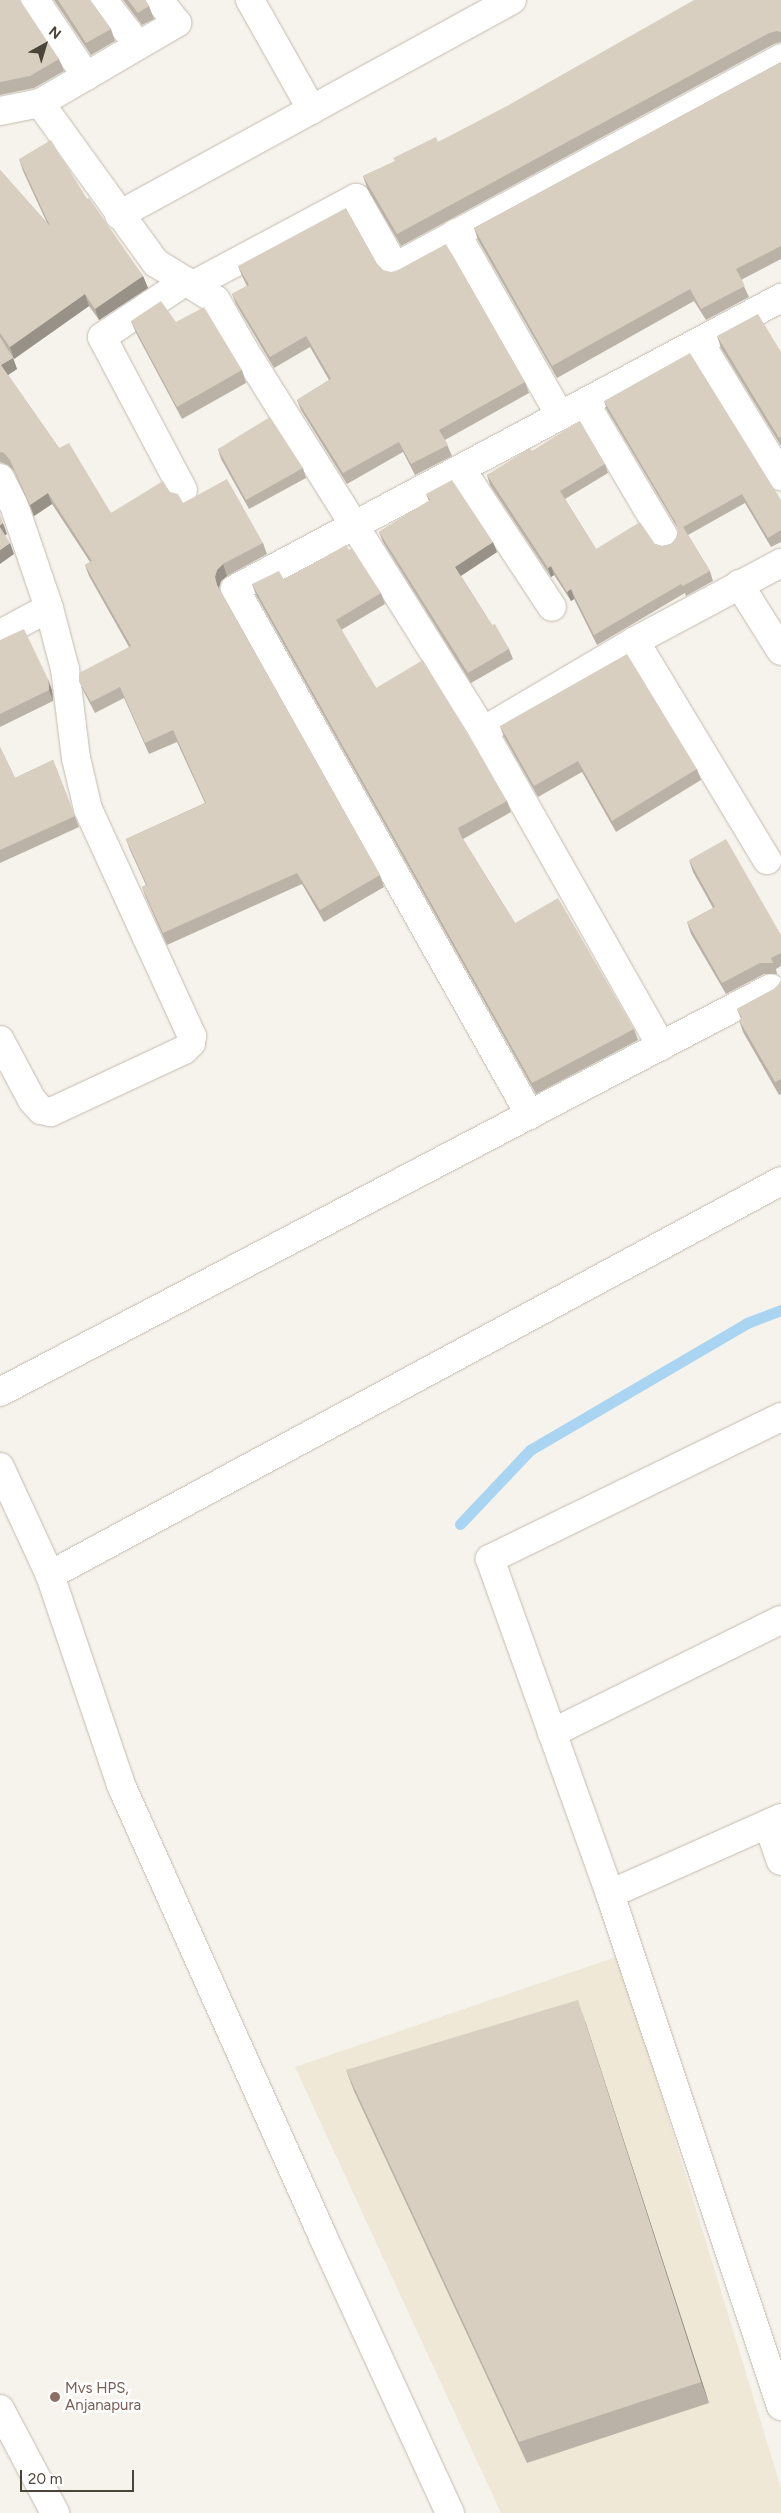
<!DOCTYPE html>
<style>
body{margin:0}
#map{position:relative;width:781px;height:2513px;overflow:hidden;background:#f6f3ec;font-family:Figtree,sans-serif}
div>[style]{position:absolute}
[style*='--x']{left:calc(var(--x)*1px);top:calc(var(--y)*1px);width:calc(var(--w)*1px);rotate:calc(var(--a)*1deg)}
.education>*{inset:0;background:#efe8d6}
.stream>*{height:11px;margin:-5.5px;padding:0 5.5px;transform-origin:5.5px;border-radius:5.5px;background:#a9d4f2}
.roads{filter:drop-shadow(0 0 1px #c2bbae) drop-shadow(0 0 1px #c2bbae)}
.minor>*{height:28px;margin:-14px;padding:0 14px;transform-origin:14px;border-radius:14px;background:#fff}
.wall>*{inset:0;background:#bab2a6}
.shaded-wall>*{inset:0;background:#979187}
.building>*{inset:0;background:#d8cfc1}
.dots>*{width:14px;height:14px;translate:-50% -50%;box-sizing:border-box;border:2px solid #fff;border-radius:50%}
span{translate:-50% -50%;white-space:nowrap;text-align:center;line-height:1.15;-webkit-text-stroke:5px #fff;paint-order:stroke}
.education-label{font-size:15px;color:#785e54}
.left{translate:0 -50%;text-align:left}
.north{position:absolute;left:20px;top:20px;width:50px;height:50px;-webkit-text-stroke:4px #fff;paint-order:stroke;rotate:39deg;font-size:14px;font-weight:700;line-height:20px;text-align:center;color:#4b4439}
.north::after{content:'';display:block;margin:auto;width:18px;height:22px;background:#4b4439;clip-path:polygon(50% 0,100% 100%,50% 72%,0 100%)}
.scale{position:absolute;left:20px;top:2470px;width:114px;height:22px;box-sizing:border-box;border:2px solid #4b4439;border-top:0;padding-left:6px;font-size:15px;line-height:18px;white-space:nowrap;color:#4b4439;-webkit-text-stroke:4px #fff;paint-order:stroke}
</style>
<div id="map">
<div class="education">
<div style="clip-path:polygon(619px 1956px,781px 2488px,781px 2513px,501px 2513px,295px 2067px)"></div>
</div>
<div class="stream">
<div style="--x:460;--y:1524;--w:102;--a:-46.6"></div>
<div style="--x:530;--y:1450;--w:251;--a:-30.3"></div>
<div style="--x:747;--y:1323;--w:36;--a:-21"></div>
</div>
<div class="roads">
<div class="minor">
<div style="--x:35;--y:0;--w:92;--a:56.1"></div>
<div style="--x:103;--y:0;--w:57;--a:52.1"></div>
<div style="--x:250;--y:0;--w:126;--a:60.6"></div>
<div style="--x:40;--y:103;--w:159;--a:-30.3"></div>
<div style="--x:177;--y:23;--w:29;--a:-128"></div>
<div style="--x:0;--y:111;--w:41;--a:-11.3"></div>
<div style="--x:40;--y:103;--w:198;--a:54.1"></div>
<div style="--x:156;--y:263;--w:70;--a:31.7"></div>
<div style="--x:216;--y:300;--w:55;--a:60.6"></div>
<div style="--x:243;--y:348;--w:452;--a:57.9"></div>
<div style="--x:483;--y:731;--w:362;--a:60.5"></div>
<div style="--x:119;--y:215;--w:448;--a:-28.7"></div>
<div style="--x:456;--y:233;--w:210;--a:60.3"></div>
<div style="--x:193;--y:285;--w:185;--a:-28.1"></div>
<div style="--x:356;--y:198;--w:79;--a:60.5"></div>
<div style="--x:395;--y:267;--w:439;--a:-28.4"></div>
<div style="--x:700;--y:343;--w:156;--a:58.7"></div>
<div style="--x:585;--y:403;--w:159;--a:59.4"></div>
<div style="--x:461;--y:469;--w:165;--a:56.6"></div>
<div style="--x:0;--y:478;--w:30;--a:63"></div>
<div style="--x:14;--y:505;--w:109;--a:71.2"></div>
<div style="--x:49;--y:608;--w:63;--a:75.3"></div>
<div style="--x:65;--y:669;--w:90;--a:83"></div>
<div style="--x:76;--y:758;--w:52;--a:76.8"></div>
<div style="--x:88;--y:809;--w:250;--a:65.4"></div>
<div style="--x:192;--y:1036;--w:7;--a:98"></div>
<div style="--x:191;--y:1043;--w:10;--a:135"></div>
<div style="--x:184;--y:1050;--w:147;--a:155"></div>
<div style="--x:51;--y:1112;--w:10;--a:-169"></div>
<div style="--x:41;--y:1110;--w:13;--a:-132"></div>
<div style="--x:32;--y:1100;--w:68;--a:-118.1"></div>
<div style="--x:183;--y:490;--w:173;--a:-117.9"></div>
<div style="--x:102;--y:337;--w:101;--a:-33.7"></div>
<div style="--x:739;--y:584;--w:79;--a:57.9"></div>
<div style="--x:0;--y:634;--w:55;--a:-28"></div>
<div style="--x:635;--y:641;--w:256;--a:58.9"></div>
<div style="--x:483;--y:731;--w:177;--a:-30.6"></div>
<div style="--x:635;--y:641;--w:166;--a:-28.1"></div>
<div style="--x:530;--y:1115;--w:603;--a:-119.29"></div>
<div style="--x:235;--y:589;--w:619;--a:-28.06"></div>
<div style="--x:0;--y:1392;--w:870;--a:-27.65"></div>
<div style="--x:781;--y:1417;--w:324;--a:154"></div>
<div style="--x:490;--y:1559;--w:356;--a:70.3"></div>
<div style="--x:610;--y:1894;--w:540;--a:71.53"></div>
<div style="--x:0;--y:1467;--w:119;--a:65.2"></div>
<div style="--x:50;--y:1575;--w:222;--a:71.3"></div>
<div style="--x:121;--y:1785;--w:495;--a:65.9"></div>
<div style="--x:323;--y:2237;--w:304;--a:65.3"></div>
<div style="--x:50;--y:1575;--w:830;--a:-28.32"></div>
<div style="--x:552;--y:1733;--w:255;--a:-26.3"></div>
<div style="--x:768;--y:1824;--w:39;--a:71"></div>
<div style="--x:610;--y:1894;--w:187;--a:-24"></div>
<div style="--x:0;--y:2409;--w:118;--a:62.1"></div>
</div>
</div>
<div class="wall">
<div style="clip-path:polygon(0 0,59px 59px,64px 71px,34px 88px,0 95px)"></div>
<div style="clip-path:polygon(54px 0,90px 0,111px 29px,115px 41px,91px 55px)"></div>
<div style="clip-path:polygon(123px 0,145px 0,149px 6px,154px 19px,142px 25px)"></div>
<div style="clip-path:polygon(781px 0,781px 42px,774px 44px,401px 246px,367px 188px,363px 176px,438px 142px)"></div>
<div style="clip-path:polygon(781px 62px,781px 259px,741px 280px,749px 297px,706px 320px,694px 301px,557px 378px,478px 240px,474px 228px)"></div>
<div style="clip-path:polygon(19px 159px,87px 199px,143px 276px,148px 288px,99px 320px,89px 306px,14px 359px,7px 348px,13px 358px,17px 369px,8px 375px,59px 448px,111px 513px,170px 492px,183px 503px,263px 543px,267px 554px,227px 576px,221px 581px,219px 588px,220px 590px,380px 875px,384px 887px,324px 922px,302px 884px,167px 945px,146px 898px,142px 887px,146px 885px,130px 850px,126px 839px,205px 803px,177px 742px,149px 754px,124px 698px,95px 713px,84px 692px,79px 681px,129px 647px,89px 576px,85px 565px,90px 562px,52px 504px,34px 516px,14px 471px,8px 465px,0 462px,0 170px,47px 223px,23px 171px)"></div>
<div style="clip-path:polygon(377px 264px,383px 270px,525px 382px,529px 393px,445px 440px,452px 456px,415px 475px,403px 452px,347px 484px,301px 410px,297px 400px,329px 380px,310px 347px,274px 368px,236px 304px,232px 294px,247px 286px,242px 276px,238px 266px)"></div>
<div style="clip-path:polygon(131px 321px,242px 370px,246px 383px,182px 419px,136px 333px)"></div>
<div style="clip-path:polygon(717px 336px,781px 352px,781px 446px,721px 348px)"></div>
<div style="clip-path:polygon(604px 401px,781px 500px,781px 542px,771px 547px,745px 503px,688px 535px,710px 571px,713px 581px,686px 596px,685px 593px,597px 645px,574px 599px,571px 601px,554px 575px,551px 577px,490px 485px,487px 475px,532px 451px,605px 464px,608px 473px,565px 499px,596px 549px,655px 544px,662px 546px,671px 544px,676px 538px,678px 531px,678px 529px,607px 410px)"></div>
<div style="clip-path:polygon(218px 449px,303px 468px,306px 478px,249px 509px,221px 459px)"></div>
<div style="clip-path:polygon(426px 494px,497px 552px,461px 576px,492px 625px,509px 649px,513px 659px,471px 683px,383px 542px,379px 532px,429px 501px)"></div>
<div style="clip-path:polygon(349px 550px,381px 593px,385px 604px,341px 630px,370px 678px,376px 688px,507px 801px,511px 812px,463px 839px,515px 923px,634px 1029px,638px 1040px,536px 1094px,256px 595px,252px 584px,284px 580px)"></div>
<div style="clip-path:polygon(0 640px,52px 690px,53px 701px,0 727px)"></div>
<div style="clip-path:polygon(500px 726px,697px 769px,701px 780px,616px 832px,582px 772px,538px 797px,504px 737px)"></div>
<div style="clip-path:polygon(0 747px,15px 778px,53px 760px,79px 827px,0 863px)"></div>
<div style="clip-path:polygon(689px 860px,781px 935px,781px 966px,776px 969px,777px 974px,764px 974px,726px 994px,691px 934px,687px 922px,713px 908px,693px 872px)"></div>
<div style="clip-path:polygon(781px 980px,781px 1094px,779px 1095px,743px 1032px,739px 1020px,741px 1019px,737px 1009px,774px 989px,779px 984px)"></div>
<div style="clip-path:polygon(585px 2021px,709px 2403px,527px 2463px,354px 2091px,346px 2070px)"></div>
</div>
<div class="shaded-wall">
<div style="clip-path:polygon(143px 276px,148px 288px,99px 320px,95px 309px)"></div>
<div style="clip-path:polygon(85px 294px,89px 306px,14px 359px,10px 347px)"></div>
<div style="clip-path:polygon(13px 358px,17px 369px,5px 377px,1px 365px)"></div>
<div style="clip-path:polygon(48px 493px,52px 504px,34px 516px,30px 505px)"></div>
<div style="clip-path:polygon(3px 523px,7px 534px,3px 537px,0 528px,0 525px)"></div>
<div style="clip-path:polygon(493px 542px,497px 552px,459px 577px,455px 567px)"></div>
<div style="clip-path:polygon(10px 543px,14px 554px,0 564px,0 550px)"></div>
<div style="clip-path:polygon(223px 564px,227px 576px,221px 581px,219px 588px,221px 596px,217px 585px,215px 577px,217px 570px)"></div>
<div style="clip-path:polygon(551px 566px,554px 575px,551px 577px,548px 568px)"></div>
<div style="clip-path:polygon(571px 589px,574px 599px,571px 601px,567px 592px)"></div>
<div style="clip-path:polygon(48px 679px,52px 690px,53px 701px,49px 690px)"></div>
<div style="clip-path:polygon(578px 2000px,585px 2021px,709px 2403px,701px 2382px)"></div>
</div>
<div class="building">
<div style="clip-path:polygon(0 0,20px 0,59px 59px,30px 76px,0 82px)"></div>
<div style="clip-path:polygon(58px 0,90px 0,111px 29px,86px 43px)"></div>
<div style="clip-path:polygon(128px 0,145px 0,149px 6px,138px 13px)"></div>
<div style="clip-path:polygon(694px 0,781px 0,781px 32px,777px 31px,769px 33px,397px 234px,363px 176px,395px 161px,393px 158px,436px 137px,438px 142px,507px 106px)"></div>
<div style="clip-path:polygon(781px 62px,781px 246px,736px 269px,745px 286px,701px 309px,690px 289px,552px 366px,474px 228px)"></div>
<div style="clip-path:polygon(51px 140px,87px 199px,89px 198px,143px 276px,95px 309px,85px 294px,10px 347px,0 333px,0 170px,50px 226px,19px 159px)"></div>
<div style="clip-path:polygon(346px 208px,377px 264px,383px 270px,391px 272px,398px 270px,446px 244px,525px 382px,439px 430px,448px 445px,411px 464px,399px 442px,343px 473px,297px 400px,331px 379px,306px 336px,270px 357px,232px 294px,249px 285px,238px 266px)"></div>
<div style="clip-path:polygon(161px 301px,176px 322px,204px 307px,242px 370px,177px 407px,131px 321px)"></div>
<div style="clip-path:polygon(758px 314px,781px 352px,781px 437px,779px 438px,717px 336px)"></div>
<div style="clip-path:polygon(0 337px,13px 358px,1px 365px,59px 448px,69px 443px,111px 513px,163px 481px,170px 492px,178px 494px,183px 503px,227px 479px,263px 543px,223px 564px,217px 570px,215px 577px,217px 585px,380px 875px,320px 910px,297px 873px,163px 933px,142px 887px,147px 885px,126px 839px,206px 803px,173px 730px,145px 743px,120px 687px,91px 702px,79px 681px,79px 673px,131px 646px,85px 565px,92px 561px,48px 493px,30px 505px,10px 460px,4px 453px,0 452px)"></div>
<div style="clip-path:polygon(690px 353px,781px 500px,781px 530px,768px 538px,742px 494px,683px 527px,710px 571px,683px 586px,681px 584px,594px 635px,571px 589px,567px 592px,551px 566px,548px 568px,487px 475px,530px 448px,532px 451px,580px 421px,605px 464px,560px 491px,596px 549px,640px 522px,655px 544px,662px 546px,671px 544px,676px 538px,678px 531px,676px 523px,604px 401px)"></div>
<div style="clip-path:polygon(270px 417px,303px 468px,246px 500px,218px 449px)"></div>
<div style="clip-path:polygon(452px 480px,493px 542px,455px 567px,492px 625px,495px 624px,509px 649px,468px 673px,379px 532px,430px 500px,426px 494px)"></div>
<div style="clip-path:polygon(0 515px,3px 523px,0 525px)"></div>
<div style="clip-path:polygon(0 527px,10px 543px,0 550px)"></div>
<div style="clip-path:polygon(346px 545px,349px 550px,352px 548px,381px 593px,336px 620px,370px 678px,376px 688px,423px 660px,507px 801px,458px 828px,461px 836px,515px 923px,558px 898px,634px 1029px,532px 1083px,252px 584px,279px 571px,284px 580px)"></div>
<div style="clip-path:polygon(24px 629px,48px 679px,49px 690px,0 714px,0 640px)"></div>
<div style="clip-path:polygon(627px 654px,697px 769px,612px 821px,578px 761px,534px 786px,500px 726px)"></div>
<div style="clip-path:polygon(0 747px,15px 778px,53px 760px,75px 816px,0 850px)"></div>
<div style="clip-path:polygon(726px 839px,781px 935px,781px 953px,771px 958px,773px 963px,760px 963px,722px 983px,687px 922px,715px 907px,689px 860px)"></div>
<div style="clip-path:polygon(781px 980px,781px 1079px,775px 1082px,739px 1020px,742px 1018px,737px 1009px,774px 989px,779px 984px)"></div>
<div style="clip-path:polygon(578px 2000px,701px 2382px,519px 2442px,346px 2070px)"></div>
</div>
<div class="dots">
<div style="left:55px;top:2397px;background:#8d6e63"></div>
</div>
<div class="education-label">
<span class="left" style="left:65px;top:2397px">Mvs HPS,<br>Anjanapura</span>
</div>
<div class="north">N</div>
<div class="scale">20 m</div>
</div>
